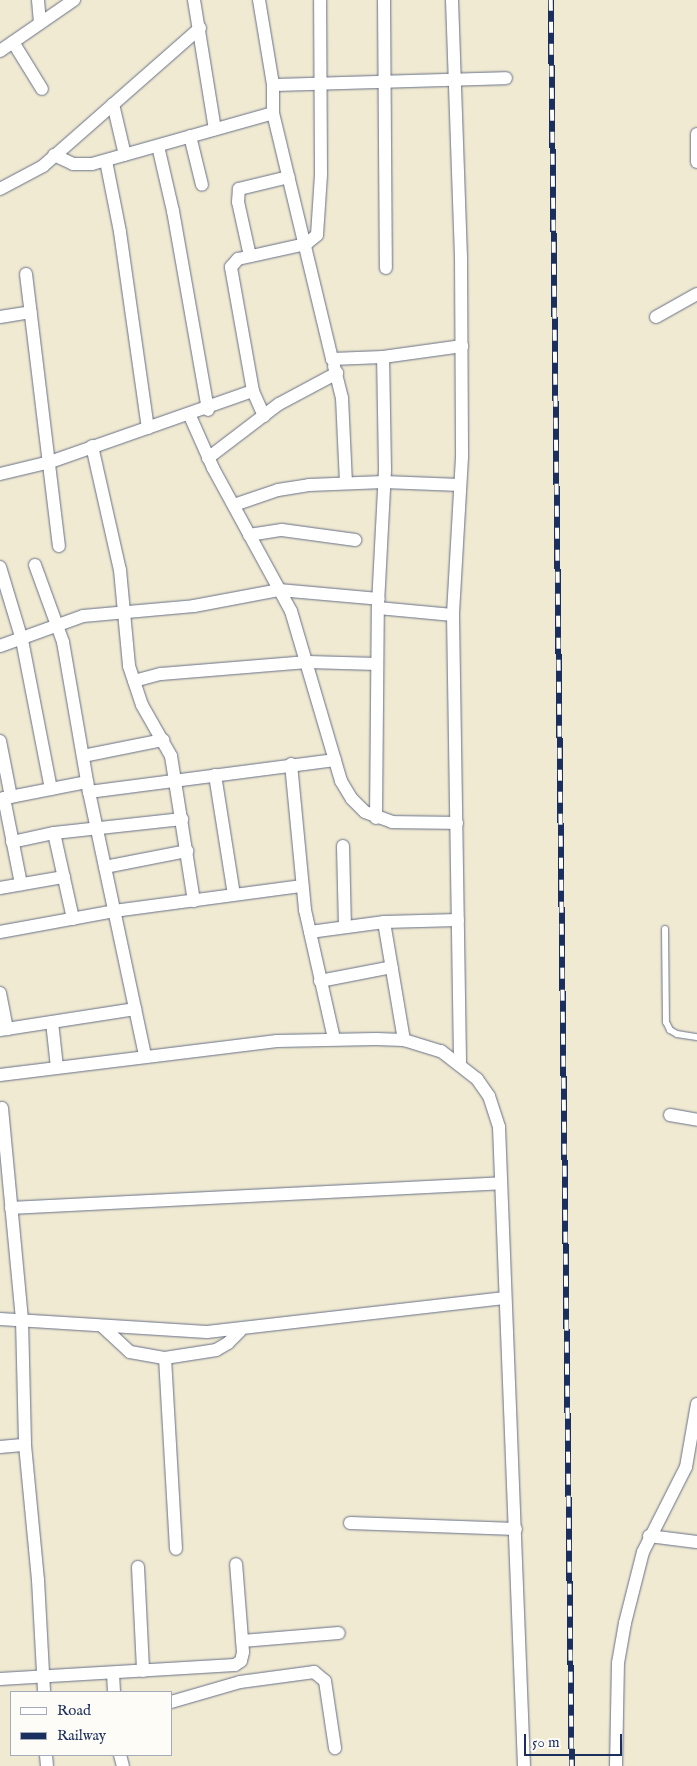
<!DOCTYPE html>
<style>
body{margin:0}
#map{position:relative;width:697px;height:1766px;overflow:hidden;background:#f1ead2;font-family:"IM FELL English",serif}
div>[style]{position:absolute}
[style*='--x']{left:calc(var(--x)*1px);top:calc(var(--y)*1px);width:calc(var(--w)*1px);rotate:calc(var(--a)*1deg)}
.roads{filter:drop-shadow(0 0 1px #667087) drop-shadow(0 0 1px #667087)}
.lane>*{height:6px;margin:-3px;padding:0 3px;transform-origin:3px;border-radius:3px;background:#fff}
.street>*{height:12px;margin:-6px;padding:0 6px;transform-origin:6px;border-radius:6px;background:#fff}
.rail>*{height:5.5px;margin-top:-2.75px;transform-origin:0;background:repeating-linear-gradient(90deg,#fdfcf7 0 11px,#1b2f5e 0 22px);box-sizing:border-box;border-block:1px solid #1b2f5e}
span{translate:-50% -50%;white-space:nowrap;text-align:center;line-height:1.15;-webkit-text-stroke:4px #fdfcf7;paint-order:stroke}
.legend{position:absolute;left:10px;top:1691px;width:162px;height:65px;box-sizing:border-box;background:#fdfcf7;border:1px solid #a3aaba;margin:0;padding:6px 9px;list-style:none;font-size:15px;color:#1b2f5e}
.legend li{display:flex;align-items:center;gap:10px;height:25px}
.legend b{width:25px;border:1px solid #a3aaba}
.scale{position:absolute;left:524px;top:1734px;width:98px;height:22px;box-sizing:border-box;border:2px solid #1b2f5e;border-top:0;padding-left:6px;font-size:15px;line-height:18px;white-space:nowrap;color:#1b2f5e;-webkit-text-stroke:4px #fdfcf7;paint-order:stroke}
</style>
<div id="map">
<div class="roads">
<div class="lane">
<div style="--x:665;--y:929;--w:93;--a:89.4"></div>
<div style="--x:666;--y:1022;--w:9;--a:63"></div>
<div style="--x:670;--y:1030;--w:8;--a:30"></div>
<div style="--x:677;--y:1034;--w:20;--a:9"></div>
</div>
<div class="street">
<div style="--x:38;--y:0;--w:23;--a:85"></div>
<div style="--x:194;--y:0;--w:131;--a:80.8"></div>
<div style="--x:259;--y:0;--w:86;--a:80.6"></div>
<div style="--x:273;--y:85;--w:28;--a:90"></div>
<div style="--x:273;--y:113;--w:253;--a:76.5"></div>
<div style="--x:332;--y:359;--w:51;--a:-2.2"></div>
<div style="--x:383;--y:357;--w:80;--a:-7.9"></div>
<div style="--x:384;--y:0;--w:268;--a:89.6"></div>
<div style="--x:452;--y:0;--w:257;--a:88"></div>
<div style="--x:461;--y:257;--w:200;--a:89.7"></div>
<div style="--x:462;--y:457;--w:158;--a:93.3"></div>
<div style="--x:453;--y:615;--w:449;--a:89.1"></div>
<div style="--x:13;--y:42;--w:55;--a:58.3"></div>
<div style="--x:0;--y:51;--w:90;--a:-34.6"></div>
<div style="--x:273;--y:85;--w:233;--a:-1.7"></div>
<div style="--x:113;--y:104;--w:52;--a:76.8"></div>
<div style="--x:697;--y:134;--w:28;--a:90"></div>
<div style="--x:190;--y:136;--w:50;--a:76.2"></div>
<div style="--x:158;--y:146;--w:67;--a:77"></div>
<div style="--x:173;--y:211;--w:202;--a:80"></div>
<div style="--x:54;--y:155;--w:21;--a:25"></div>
<div style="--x:73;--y:164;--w:19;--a:0"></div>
<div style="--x:92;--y:164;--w:188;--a:-15.7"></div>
<div style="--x:106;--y:161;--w:72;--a:78.8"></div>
<div style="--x:120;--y:232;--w:198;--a:81.9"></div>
<div style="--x:0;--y:189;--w:49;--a:-28.1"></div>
<div style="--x:43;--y:166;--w:209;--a:-41.3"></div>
<div style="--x:250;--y:256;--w:55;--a:-102.5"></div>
<div style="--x:238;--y:202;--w:13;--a:-86"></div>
<div style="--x:239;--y:189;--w:51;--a:-13.5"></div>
<div style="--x:26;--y:274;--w:274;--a:83.1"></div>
<div style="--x:0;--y:317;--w:31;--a:-9"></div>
<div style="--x:656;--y:317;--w:47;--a:-29.3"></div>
<div style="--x:334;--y:366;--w:33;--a:76"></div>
<div style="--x:342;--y:398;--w:85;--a:87.3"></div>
<div style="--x:190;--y:416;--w:57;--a:66.1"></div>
<div style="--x:213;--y:468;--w:163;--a:61.4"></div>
<div style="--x:291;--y:611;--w:177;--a:73.6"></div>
<div style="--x:341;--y:781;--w:21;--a:59"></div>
<div style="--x:352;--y:799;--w:18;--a:45"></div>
<div style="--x:365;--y:812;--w:29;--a:20"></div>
<div style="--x:392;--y:822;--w:65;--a:0.9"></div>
<div style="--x:264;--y:416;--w:27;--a:-114"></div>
<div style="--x:253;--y:391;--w:126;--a:-100.1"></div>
<div style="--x:231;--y:267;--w:11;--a:-49"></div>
<div style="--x:238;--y:259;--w:70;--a:-12.4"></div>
<div style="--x:306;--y:244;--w:14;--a:-39"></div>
<div style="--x:317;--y:235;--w:61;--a:-86.2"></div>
<div style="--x:321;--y:174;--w:174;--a:-90.3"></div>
<div style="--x:92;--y:446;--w:127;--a:77.3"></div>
<div style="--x:120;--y:570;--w:96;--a:84.6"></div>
<div style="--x:129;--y:666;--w:41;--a:71.6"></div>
<div style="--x:142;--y:705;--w:59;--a:60.4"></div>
<div style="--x:171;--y:756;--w:147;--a:81"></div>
<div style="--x:208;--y:458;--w:89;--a:-37.3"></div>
<div style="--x:279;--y:404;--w:66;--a:-28.1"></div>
<div style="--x:0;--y:474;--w:51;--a:-13.5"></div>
<div style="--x:50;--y:462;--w:215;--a:-19.3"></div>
<div style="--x:234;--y:505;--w:46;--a:-18.8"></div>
<div style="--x:278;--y:490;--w:31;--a:-9"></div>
<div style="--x:309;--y:485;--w:75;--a:-2.3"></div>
<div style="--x:384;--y:482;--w:76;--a:2.3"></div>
<div style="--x:249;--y:535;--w:33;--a:-9"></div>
<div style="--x:282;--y:530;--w:74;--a:7.8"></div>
<div style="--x:35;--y:565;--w:82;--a:70"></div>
<div style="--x:63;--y:642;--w:152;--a:80.2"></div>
<div style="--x:89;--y:792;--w:269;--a:78"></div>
<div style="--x:0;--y:567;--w:76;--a:73.2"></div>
<div style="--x:22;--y:640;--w:152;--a:79"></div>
<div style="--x:378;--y:608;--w:75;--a:5.3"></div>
<div style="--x:0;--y:646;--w:88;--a:-19.9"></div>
<div style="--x:83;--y:616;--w:111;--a:-5.1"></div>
<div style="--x:194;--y:606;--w:86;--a:-10.7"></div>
<div style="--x:279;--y:590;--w:100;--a:5.1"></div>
<div style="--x:134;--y:681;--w:28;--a:-15"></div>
<div style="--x:161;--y:674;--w:147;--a:-4.7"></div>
<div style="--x:308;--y:662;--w:69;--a:1.7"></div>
<div style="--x:0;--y:741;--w:57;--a:78.9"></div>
<div style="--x:83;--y:756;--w:82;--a:-11.3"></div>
<div style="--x:291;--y:764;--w:147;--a:84.5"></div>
<div style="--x:305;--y:910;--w:132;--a:77.3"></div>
<div style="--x:215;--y:775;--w:121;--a:81"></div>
<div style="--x:89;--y:792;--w:248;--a:-7.4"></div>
<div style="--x:4;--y:798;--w:88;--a:78.8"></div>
<div style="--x:0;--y:799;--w:89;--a:-11.1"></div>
<div style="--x:376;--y:818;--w:214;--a:-89.5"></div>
<div style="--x:378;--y:604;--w:135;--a:-87"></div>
<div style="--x:385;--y:469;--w:112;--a:-91"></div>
<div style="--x:54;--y:833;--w:88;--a:77.5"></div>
<div style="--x:12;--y:842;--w:43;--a:-12.1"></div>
<div style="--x:54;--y:833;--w:129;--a:-6.2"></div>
<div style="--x:343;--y:846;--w:81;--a:88.6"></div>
<div style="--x:105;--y:867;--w:84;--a:-11"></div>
<div style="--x:0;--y:888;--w:65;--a:-9.8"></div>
<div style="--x:384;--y:922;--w:120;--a:80.4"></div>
<div style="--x:0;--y:932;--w:116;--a:-10.4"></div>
<div style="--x:114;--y:911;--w:190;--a:-7.6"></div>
<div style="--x:310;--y:932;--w:75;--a:-7.7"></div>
<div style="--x:384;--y:922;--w:74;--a:-1.5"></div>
<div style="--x:320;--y:981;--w:73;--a:-11"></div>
<div style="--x:0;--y:993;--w:37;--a:79"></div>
<div style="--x:52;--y:1022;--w:45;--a:83.7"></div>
<div style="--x:0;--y:1030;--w:137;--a:-8.8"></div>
<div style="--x:0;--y:1075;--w:279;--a:-7"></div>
<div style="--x:277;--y:1041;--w:99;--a:-1.2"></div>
<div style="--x:376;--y:1039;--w:28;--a:2"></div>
<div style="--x:404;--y:1040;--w:39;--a:17"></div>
<div style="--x:441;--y:1051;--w:46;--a:37.9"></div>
<div style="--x:477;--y:1079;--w:21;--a:55"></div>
<div style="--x:489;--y:1096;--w:33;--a:72"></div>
<div style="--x:499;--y:1127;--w:639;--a:87.76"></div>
<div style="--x:2;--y:1108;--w:213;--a:84.6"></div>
<div style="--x:22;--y:1320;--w:125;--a:88.6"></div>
<div style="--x:25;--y:1445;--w:136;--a:84.5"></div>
<div style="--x:38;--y:1580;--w:112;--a:86.9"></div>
<div style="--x:670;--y:1115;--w:27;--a:10"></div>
<div style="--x:11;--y:1208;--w:490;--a:-2.9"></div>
<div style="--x:0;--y:1319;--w:207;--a:3.6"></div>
<div style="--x:207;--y:1332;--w:300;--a:-6.5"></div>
<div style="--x:102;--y:1326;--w:38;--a:43"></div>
<div style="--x:130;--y:1352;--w:36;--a:10"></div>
<div style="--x:165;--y:1358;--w:52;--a:-8.9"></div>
<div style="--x:216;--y:1350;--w:14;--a:-30"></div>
<div style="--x:228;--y:1343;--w:17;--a:-45"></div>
<div style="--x:165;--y:1358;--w:191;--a:86.7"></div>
<div style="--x:0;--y:1447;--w:25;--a:-5"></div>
<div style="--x:350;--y:1523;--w:166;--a:2.1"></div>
<div style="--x:649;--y:1536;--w:48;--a:7.1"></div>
<div style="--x:138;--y:1567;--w:104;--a:87.2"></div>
<div style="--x:242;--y:1641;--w:97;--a:-4.7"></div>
<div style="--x:113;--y:1673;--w:19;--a:87"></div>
<div style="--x:0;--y:1679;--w:235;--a:-3.4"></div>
<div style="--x:235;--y:1665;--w:7;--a:-34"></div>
<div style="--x:241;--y:1661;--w:9;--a:-77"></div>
<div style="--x:243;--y:1652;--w:88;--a:-94.5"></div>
<div style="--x:171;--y:1702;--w:72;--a:-16.2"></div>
<div style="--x:240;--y:1682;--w:75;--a:-7.7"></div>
<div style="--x:314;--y:1672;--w:14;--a:39"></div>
<div style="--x:325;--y:1681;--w:68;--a:81.5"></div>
<div style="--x:46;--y:1755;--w:11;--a:85"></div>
<div style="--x:120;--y:1755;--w:11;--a:75"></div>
<div style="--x:616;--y:1766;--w:103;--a:-88.9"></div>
<div style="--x:618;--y:1663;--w:41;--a:-80.1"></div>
<div style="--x:625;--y:1623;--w:73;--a:-75.8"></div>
<div style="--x:643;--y:1552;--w:95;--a:-63.2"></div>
<div style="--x:686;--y:1467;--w:64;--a:-80.1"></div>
</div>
</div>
<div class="rail">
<div style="--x:551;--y:0;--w:1766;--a:89.32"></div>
</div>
<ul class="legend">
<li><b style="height:6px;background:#fff"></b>Road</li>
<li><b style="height:6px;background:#1b2f5e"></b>Railway</li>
</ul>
<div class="scale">50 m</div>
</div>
